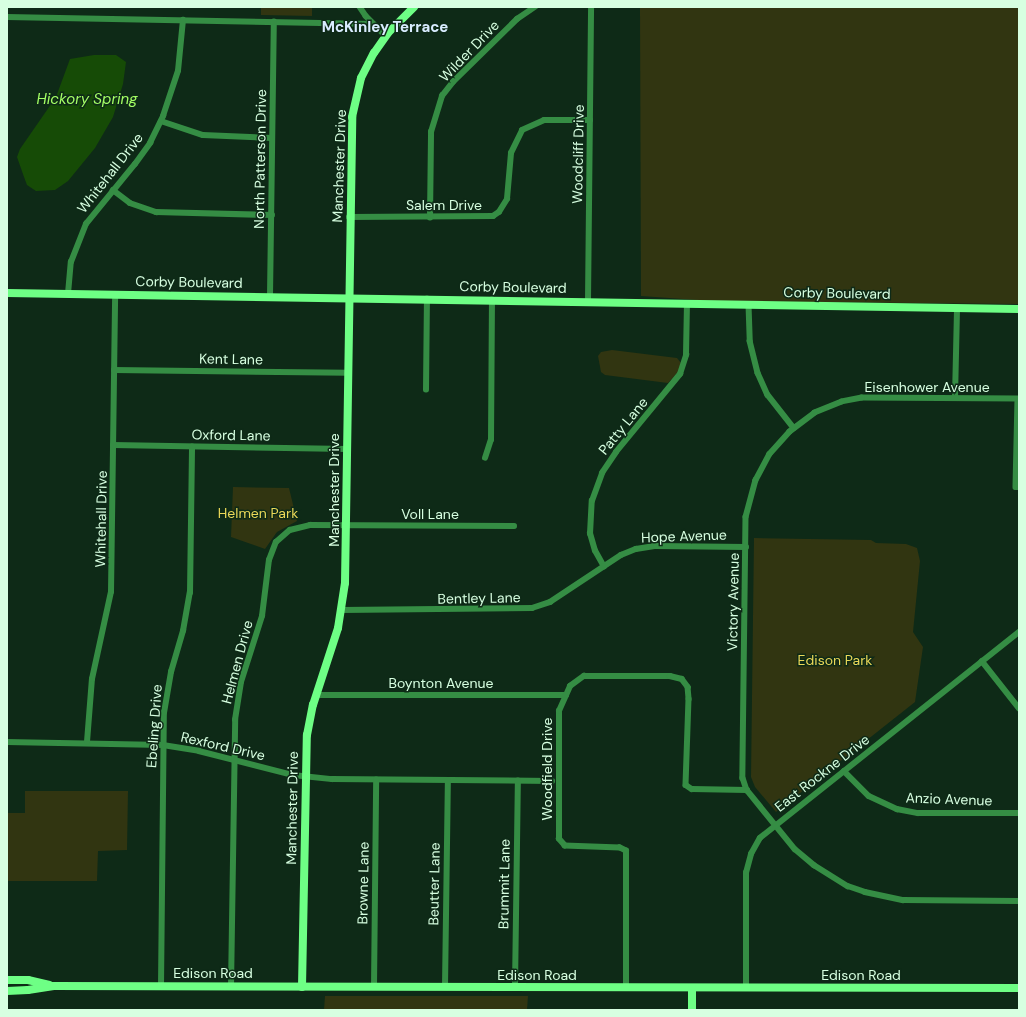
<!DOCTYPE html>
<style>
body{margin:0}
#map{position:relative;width:1026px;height:1017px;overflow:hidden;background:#0e2a17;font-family:"DM Sans",sans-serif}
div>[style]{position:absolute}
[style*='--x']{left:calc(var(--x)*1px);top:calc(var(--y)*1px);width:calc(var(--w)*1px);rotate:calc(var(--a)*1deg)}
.green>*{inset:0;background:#313511}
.water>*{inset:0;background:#164b06}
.street>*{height:5.5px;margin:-2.75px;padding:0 2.75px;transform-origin:2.75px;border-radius:2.75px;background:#358d44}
.secondary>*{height:8px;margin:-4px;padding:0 4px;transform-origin:4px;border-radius:4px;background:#6eff85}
span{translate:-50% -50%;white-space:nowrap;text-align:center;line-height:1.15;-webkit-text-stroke:3px #0e2a17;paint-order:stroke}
.street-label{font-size:14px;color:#d7ffe1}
.park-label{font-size:14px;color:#ead858}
.neighbourhood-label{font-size:15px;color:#d9ecff;font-weight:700}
.water-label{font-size:15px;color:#a4ff65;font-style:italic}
.frame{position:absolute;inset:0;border:8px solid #d7ffe1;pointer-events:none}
</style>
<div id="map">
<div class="green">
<div style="clip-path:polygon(261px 7px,312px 7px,312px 16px,261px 15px)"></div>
<div style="clip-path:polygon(640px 7px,1019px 7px,1019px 304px,711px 301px,641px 296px)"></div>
<div style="clip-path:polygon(612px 350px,677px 358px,681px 363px,678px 372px,668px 383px,605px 375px,601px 372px,598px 356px,601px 352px)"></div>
<div style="clip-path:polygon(233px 487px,289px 488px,297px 521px,277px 532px,265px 549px,231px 537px)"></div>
<div style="clip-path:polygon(754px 538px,871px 540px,876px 543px,906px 544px,917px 548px,920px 561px,913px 632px,923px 647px,915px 702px,776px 812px,755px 787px,751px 777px)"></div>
<div style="clip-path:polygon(25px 791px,128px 791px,127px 850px,98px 851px,97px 881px,7px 881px,7px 813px,25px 813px)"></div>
<div style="clip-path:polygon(325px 996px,528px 996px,527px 1010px,324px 1010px)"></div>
</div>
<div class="water">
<div style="clip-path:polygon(94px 55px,116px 55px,126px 62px,123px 84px,113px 117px,95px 148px,68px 181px,55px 190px,36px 191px,27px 185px,24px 177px,17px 157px,20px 149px,56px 97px,70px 59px)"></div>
</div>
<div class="street">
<div style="--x:360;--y:7;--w:11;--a:56"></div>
<div style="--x:366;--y:16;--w:28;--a:45"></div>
<div style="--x:7;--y:17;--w:366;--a:1.1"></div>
<div style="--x:161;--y:121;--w:44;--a:18.4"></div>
<div style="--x:203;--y:135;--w:69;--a:2.5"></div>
<div style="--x:113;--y:190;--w:21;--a:37"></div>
<div style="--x:130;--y:203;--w:28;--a:19"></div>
<div style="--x:156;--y:212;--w:116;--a:1.5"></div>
<div style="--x:349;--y:217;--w:144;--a:-0.4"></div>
<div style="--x:493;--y:216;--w:7;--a:-34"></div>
<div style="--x:499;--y:212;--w:15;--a:-58"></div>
<div style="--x:507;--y:199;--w:46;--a:-85"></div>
<div style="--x:511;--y:153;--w:25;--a:-64"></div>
<div style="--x:522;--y:130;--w:24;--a:-24"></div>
<div style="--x:544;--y:120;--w:46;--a:0"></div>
<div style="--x:430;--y:218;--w:86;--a:-89.3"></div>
<div style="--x:431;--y:132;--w:38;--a:-73"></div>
<div style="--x:442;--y:96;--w:18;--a:-52"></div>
<div style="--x:453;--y:82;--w:90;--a:-44.5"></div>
<div style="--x:517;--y:19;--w:22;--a:-34"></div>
<div style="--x:68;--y:294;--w:32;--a:-85"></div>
<div style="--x:71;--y:262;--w:41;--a:-68.5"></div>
<div style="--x:86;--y:224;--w:77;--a:-50.8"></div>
<div style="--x:135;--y:164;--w:26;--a:-54"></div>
<div style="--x:150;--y:143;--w:30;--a:-64"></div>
<div style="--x:163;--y:116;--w:47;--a:-71.6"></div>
<div style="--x:178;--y:71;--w:51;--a:-84.4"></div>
<div style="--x:270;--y:296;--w:274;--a:-89.2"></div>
<div style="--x:588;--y:301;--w:294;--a:-89.4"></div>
<div style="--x:749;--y:305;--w:36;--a:88"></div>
<div style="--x:750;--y:341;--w:33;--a:76"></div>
<div style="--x:758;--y:373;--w:24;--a:66"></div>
<div style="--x:768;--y:395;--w:42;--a:51.8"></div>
<div style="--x:114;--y:370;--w:234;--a:0.7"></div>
<div style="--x:426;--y:390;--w:91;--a:-89.4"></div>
<div style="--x:955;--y:398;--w:90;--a:-88.7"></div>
<div style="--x:1018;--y:399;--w:88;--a:91.3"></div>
<div style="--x:1016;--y:487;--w:3;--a:0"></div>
<div style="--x:1019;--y:399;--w:157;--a:-179.6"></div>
<div style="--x:862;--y:398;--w:20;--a:169"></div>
<div style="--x:842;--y:402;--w:29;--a:158"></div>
<div style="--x:815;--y:413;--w:31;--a:143"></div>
<div style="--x:790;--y:432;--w:30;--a:132"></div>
<div style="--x:770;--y:454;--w:30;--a:118"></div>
<div style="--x:756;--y:480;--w:38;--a:105"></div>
<div style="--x:746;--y:517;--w:261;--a:90.7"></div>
<div style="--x:743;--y:778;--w:13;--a:72"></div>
<div style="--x:747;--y:790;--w:76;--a:50.9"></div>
<div style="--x:795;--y:849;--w:25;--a:40"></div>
<div style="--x:814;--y:865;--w:40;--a:32"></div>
<div style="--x:848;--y:886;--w:18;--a:19"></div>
<div style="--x:865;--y:892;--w:39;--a:12"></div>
<div style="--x:903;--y:900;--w:116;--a:0.5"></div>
<div style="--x:113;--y:445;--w:234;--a:1"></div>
<div style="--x:485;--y:458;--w:19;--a:-72"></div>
<div style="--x:491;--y:440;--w:140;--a:-89.6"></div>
<div style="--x:604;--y:567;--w:18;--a:-119"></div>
<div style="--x:595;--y:551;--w:18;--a:-106"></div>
<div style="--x:590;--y:534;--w:33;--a:-87"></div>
<div style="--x:592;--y:501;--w:30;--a:-70"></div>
<div style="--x:602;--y:473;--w:25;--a:-56"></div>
<div style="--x:616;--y:452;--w:101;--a:-50.6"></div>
<div style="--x:680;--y:374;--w:20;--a:-72"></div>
<div style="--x:686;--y:355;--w:51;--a:-88.9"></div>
<div style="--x:342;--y:610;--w:190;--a:-0.6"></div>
<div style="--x:532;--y:608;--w:19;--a:-18"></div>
<div style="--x:550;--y:602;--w:85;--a:-33.5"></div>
<div style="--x:621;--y:555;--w:16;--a:-22"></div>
<div style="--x:636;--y:549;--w:20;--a:-9"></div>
<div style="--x:656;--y:546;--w:90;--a:0.6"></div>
<div style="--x:982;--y:661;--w:60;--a:51.8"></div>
<div style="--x:316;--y:695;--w:250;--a:0"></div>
<div style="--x:7;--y:742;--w:156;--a:1.1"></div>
<div style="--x:163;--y:745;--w:36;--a:9"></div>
<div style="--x:199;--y:751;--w:97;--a:14.3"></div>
<div style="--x:293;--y:775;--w:39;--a:6"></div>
<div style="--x:332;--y:779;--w:220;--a:0.5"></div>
<div style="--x:87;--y:742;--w:63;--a:-85.5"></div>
<div style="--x:92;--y:679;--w:89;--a:-77.7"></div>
<div style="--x:111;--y:592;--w:297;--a:-89.2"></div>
<div style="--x:844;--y:771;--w:35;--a:45"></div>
<div style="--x:869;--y:796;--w:31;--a:25"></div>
<div style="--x:897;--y:809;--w:21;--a:11"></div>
<div style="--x:918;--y:813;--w:101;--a:0"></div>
<div style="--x:161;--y:986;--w:273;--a:-89.4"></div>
<div style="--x:164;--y:713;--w:42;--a:-80.3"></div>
<div style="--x:171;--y:672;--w:43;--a:-73.7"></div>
<div style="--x:183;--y:631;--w:39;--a:-80"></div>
<div style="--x:190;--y:593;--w:146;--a:-89.2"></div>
<div style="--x:231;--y:987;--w:267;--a:-89.1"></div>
<div style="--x:235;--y:720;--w:38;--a:-81"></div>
<div style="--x:241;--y:682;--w:69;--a:-72.3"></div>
<div style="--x:262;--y:616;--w:56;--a:-82.9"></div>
<div style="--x:269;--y:560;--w:19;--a:-69"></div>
<div style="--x:276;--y:542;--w:18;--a:-41"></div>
<div style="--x:290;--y:530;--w:21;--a:-14"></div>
<div style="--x:310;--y:525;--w:204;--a:0.3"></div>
<div style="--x:374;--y:987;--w:207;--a:-89.4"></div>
<div style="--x:445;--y:987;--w:206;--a:-89.2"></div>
<div style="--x:515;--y:987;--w:206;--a:-89.2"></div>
<div style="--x:626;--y:988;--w:137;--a:-90"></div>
<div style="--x:626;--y:851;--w:7;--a:-153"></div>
<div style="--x:620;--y:848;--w:55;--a:-177.9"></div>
<div style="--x:565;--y:846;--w:9;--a:-131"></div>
<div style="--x:559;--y:839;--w:128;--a:-90"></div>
<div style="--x:559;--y:711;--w:27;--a:-66"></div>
<div style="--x:570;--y:686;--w:17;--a:-36"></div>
<div style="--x:584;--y:676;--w:86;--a:0"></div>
<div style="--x:670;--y:676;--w:12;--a:14"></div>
<div style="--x:682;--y:679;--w:10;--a:53"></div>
<div style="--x:688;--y:687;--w:12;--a:85"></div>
<div style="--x:689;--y:699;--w:86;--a:92"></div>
<div style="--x:686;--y:785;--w:7;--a:34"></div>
<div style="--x:692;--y:789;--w:55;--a:1"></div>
<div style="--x:746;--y:988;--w:115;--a:-90"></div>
<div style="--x:746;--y:873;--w:20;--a:-75"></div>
<div style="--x:751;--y:854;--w:18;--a:-61"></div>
<div style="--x:760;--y:838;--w:331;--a:-38.5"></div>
</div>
<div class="secondary">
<div style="--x:7;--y:293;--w:1012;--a:0.91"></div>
<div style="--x:7;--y:980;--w:21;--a:0"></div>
<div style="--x:28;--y:980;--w:22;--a:13"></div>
<div style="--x:302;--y:987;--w:252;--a:-88.9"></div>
<div style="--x:307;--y:735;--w:31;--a:-79"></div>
<div style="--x:313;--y:705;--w:81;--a:-72"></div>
<div style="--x:338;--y:628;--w:46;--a:-81.2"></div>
<div style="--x:345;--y:583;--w:466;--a:-89.1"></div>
<div style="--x:352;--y:117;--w:40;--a:-77"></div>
<div style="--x:361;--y:78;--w:28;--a:-63"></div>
<div style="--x:374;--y:53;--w:24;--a:-55"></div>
<div style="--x:388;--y:33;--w:37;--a:-45"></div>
<div style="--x:7;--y:991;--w:21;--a:-3"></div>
<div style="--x:28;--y:990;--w:26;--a:-9"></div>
<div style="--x:54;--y:986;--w:965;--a:0.12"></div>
<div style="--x:692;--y:1010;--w:22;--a:-90"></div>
</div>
<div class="street-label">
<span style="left:469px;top:51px;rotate:-46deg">Wilder Drive</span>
<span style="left:578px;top:154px;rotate:-89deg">Woodcliff Drive</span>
<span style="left:260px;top:159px;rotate:-89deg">North Patterson Drive</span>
<span style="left:339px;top:166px;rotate:-88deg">Manchester Drive</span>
<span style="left:110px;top:173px;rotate:-52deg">Whitehall Drive</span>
<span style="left:444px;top:205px">Salem Drive</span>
<span style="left:189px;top:282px;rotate:1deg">Corby Boulevard</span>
<span style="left:513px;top:287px;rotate:1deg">Corby Boulevard</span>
<span style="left:837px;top:293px;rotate:1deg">Corby Boulevard</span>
<span style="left:231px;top:359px;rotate:1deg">Kent Lane</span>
<span style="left:927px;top:387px">Eisenhower Avenue</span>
<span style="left:623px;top:426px;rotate:-51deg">Patty Lane</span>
<span style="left:231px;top:435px;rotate:1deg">Oxford Lane</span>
<span style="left:334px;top:490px;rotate:-90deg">Manchester Drive</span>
<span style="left:430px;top:514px">Voll Lane</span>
<span style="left:101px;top:519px;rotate:-89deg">Whitehall Drive</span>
<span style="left:684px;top:536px;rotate:-2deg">Hope Avenue</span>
<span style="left:479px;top:598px;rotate:-1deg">Bentley Lane</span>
<span style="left:733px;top:602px;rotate:-89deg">Victory Avenue</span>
<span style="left:237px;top:662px;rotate:-75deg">Helmen Drive</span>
<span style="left:441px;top:683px">Boynton Avenue</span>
<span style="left:154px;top:726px;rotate:-86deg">Ebeling Drive</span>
<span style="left:223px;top:746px;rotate:13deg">Rexford Drive</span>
<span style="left:547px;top:769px;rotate:-90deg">Woodfield Drive</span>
<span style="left:822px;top:773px;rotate:-38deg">East Rockne Drive</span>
<span style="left:949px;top:799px;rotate:2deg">Anzio Avenue</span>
<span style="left:292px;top:808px;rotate:-89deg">Manchester Drive</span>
<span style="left:363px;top:883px;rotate:-89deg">Browne Lane</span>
<span style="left:434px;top:884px;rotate:-89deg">Beutter Lane</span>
<span style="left:504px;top:884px;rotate:-89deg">Brummit Lane</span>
<span style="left:213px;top:973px">Edison Road</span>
<span style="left:537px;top:975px">Edison Road</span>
<span style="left:861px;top:975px">Edison Road</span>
</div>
<div class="park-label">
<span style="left:258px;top:513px">Helmen Park</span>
<span style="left:835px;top:660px">Edison Park</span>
</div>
<div class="neighbourhood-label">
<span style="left:385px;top:28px">McKinley Terrace</span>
</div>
<div class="water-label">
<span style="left:87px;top:100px">Hickory Spring</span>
</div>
<div class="frame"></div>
</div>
